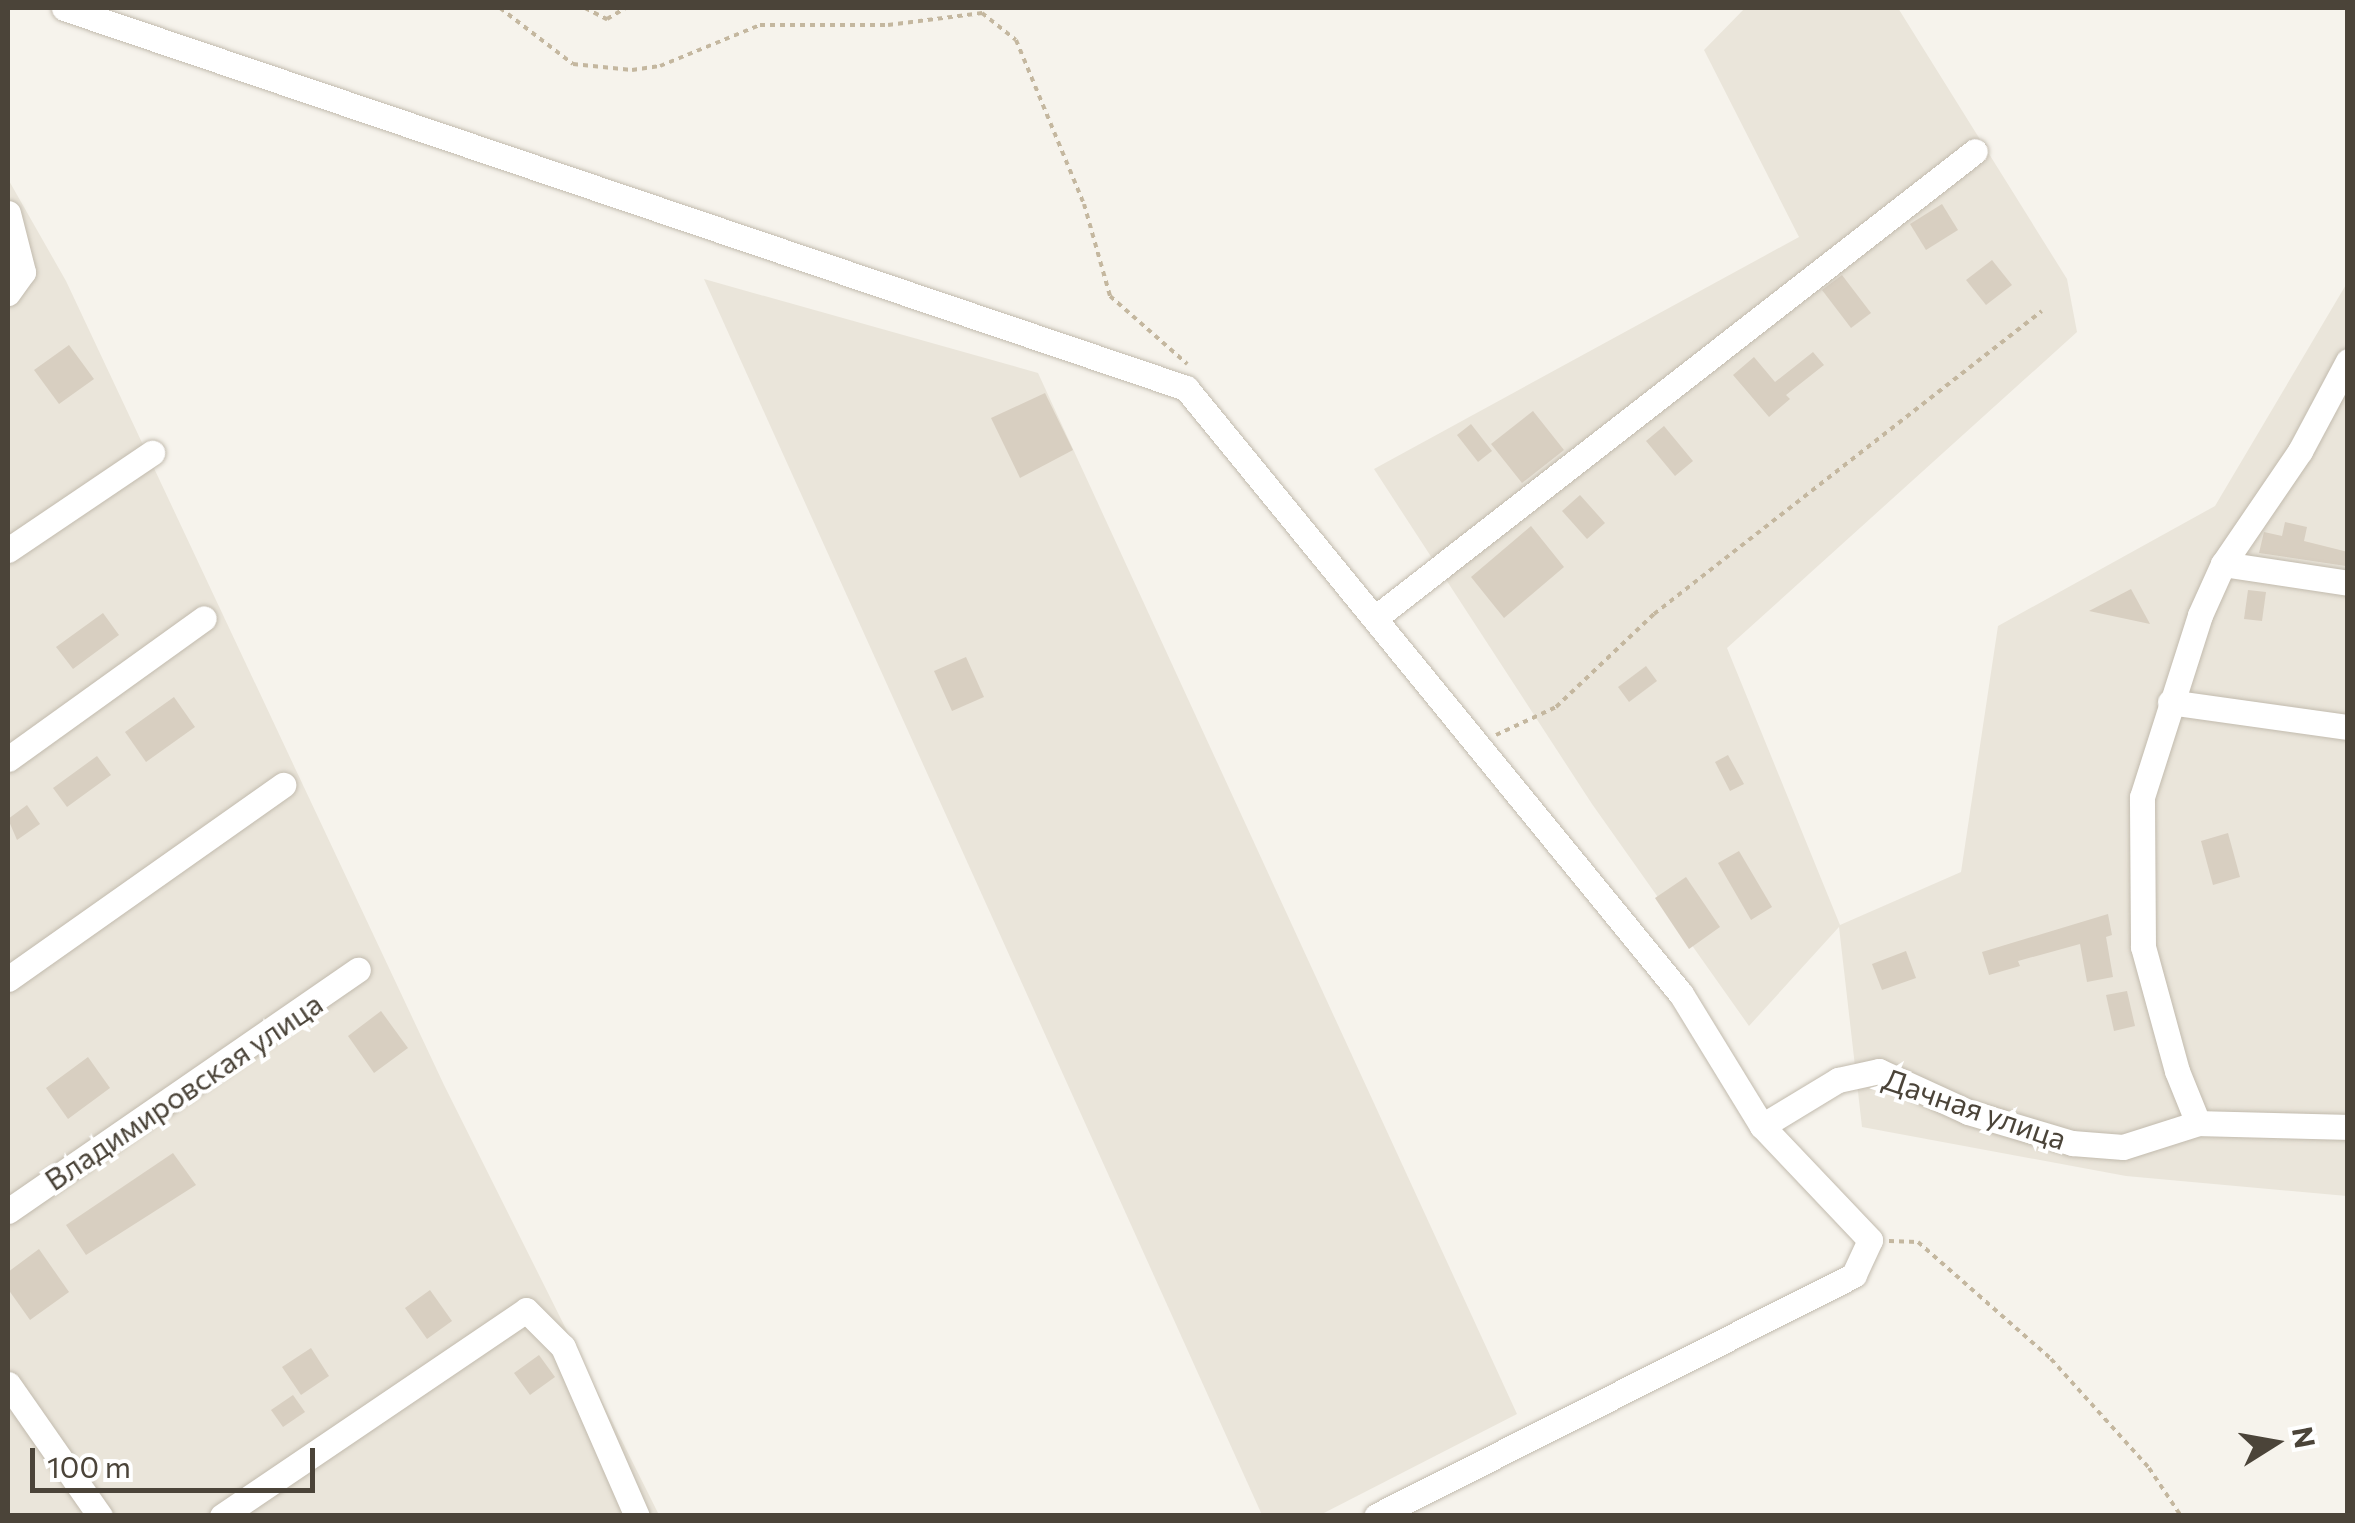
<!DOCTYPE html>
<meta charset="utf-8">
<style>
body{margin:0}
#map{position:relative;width:2355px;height:1523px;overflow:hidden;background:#f6f3ec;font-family:Commissioner,sans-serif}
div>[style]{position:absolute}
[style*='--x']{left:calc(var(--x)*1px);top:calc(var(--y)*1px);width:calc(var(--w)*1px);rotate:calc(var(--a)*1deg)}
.residential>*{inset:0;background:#eae5da}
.building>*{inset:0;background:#d8cfc1}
.path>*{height:4px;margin-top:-2px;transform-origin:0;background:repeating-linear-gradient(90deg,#c4b79f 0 5px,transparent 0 10px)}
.roads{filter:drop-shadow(0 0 2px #c2bbae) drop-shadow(0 0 2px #c2bbae)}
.minor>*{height:25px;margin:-12.5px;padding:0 12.5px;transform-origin:12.5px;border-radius:12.5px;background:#fff}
span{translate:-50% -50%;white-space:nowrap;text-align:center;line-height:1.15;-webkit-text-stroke:8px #fff;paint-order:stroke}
.street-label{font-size:30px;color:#4b4439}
.frame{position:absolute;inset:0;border:10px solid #4b4439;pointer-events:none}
.north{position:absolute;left:2225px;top:1393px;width:100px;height:100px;-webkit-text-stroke:8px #fff;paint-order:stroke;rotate:79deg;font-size:28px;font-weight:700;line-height:40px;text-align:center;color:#4b4439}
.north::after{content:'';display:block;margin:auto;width:35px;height:45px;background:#4b4439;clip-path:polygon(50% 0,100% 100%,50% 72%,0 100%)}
.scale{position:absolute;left:30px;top:1448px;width:285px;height:45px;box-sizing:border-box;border:5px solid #4b4439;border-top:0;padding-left:12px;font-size:30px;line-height:35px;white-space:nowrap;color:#4b4439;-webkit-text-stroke:8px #fff;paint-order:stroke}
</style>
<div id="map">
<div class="residential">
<div style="clip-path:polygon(1745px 8px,1898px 8px,2067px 279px,2077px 332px,1727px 648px,1840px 925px,1961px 872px,1998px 626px,2215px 506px,2347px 283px,2347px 1196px,2126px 1176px,1862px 1127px,1839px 927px,1749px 1026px,1592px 804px,1374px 469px,1799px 237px,1704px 50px)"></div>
<div style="clip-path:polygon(8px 179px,66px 281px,444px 1085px,659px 1515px,8px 1515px)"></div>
<div style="clip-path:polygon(704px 279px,1038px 373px,1517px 1414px,1320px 1515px,1262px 1515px)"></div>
</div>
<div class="building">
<div style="clip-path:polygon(1942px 204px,1958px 230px,1926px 250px,1910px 224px)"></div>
<div style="clip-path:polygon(1992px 260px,2012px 285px,1986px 305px,1966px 280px)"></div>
<div style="clip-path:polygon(1842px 275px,1871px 313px,1851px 328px,1822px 290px)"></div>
<div style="clip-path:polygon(69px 345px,94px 379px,59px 404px,34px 370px)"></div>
<div style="clip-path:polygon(1813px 352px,1824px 365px,1786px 395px,1790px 399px,1769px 417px,1733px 375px,1754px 357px,1775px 382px)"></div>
<div style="clip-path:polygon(1045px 393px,1073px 450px,1020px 478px,991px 418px)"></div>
<div style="clip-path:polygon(1533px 411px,1564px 450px,1522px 483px,1491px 444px)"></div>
<div style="clip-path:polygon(1471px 424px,1492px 451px,1478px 462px,1457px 435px)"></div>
<div style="clip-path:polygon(1664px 426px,1693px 461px,1675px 476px,1646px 441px)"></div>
<div style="clip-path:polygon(1580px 495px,1605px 523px,1587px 539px,1562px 511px)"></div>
<div style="clip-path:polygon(2285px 522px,2307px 527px,2304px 541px,2348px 552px,2346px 566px,2259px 553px,2264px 532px,2282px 536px)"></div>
<div style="clip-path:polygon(1531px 526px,1564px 567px,1504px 618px,1471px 577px)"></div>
<div style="clip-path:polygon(2131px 589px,2150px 624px,2089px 611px)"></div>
<div style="clip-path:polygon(2248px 590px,2266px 592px,2262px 621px,2244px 619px)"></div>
<div style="clip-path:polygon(103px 613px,119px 635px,73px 669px,56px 647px)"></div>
<div style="clip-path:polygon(966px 657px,984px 697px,952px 711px,934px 671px)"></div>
<div style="clip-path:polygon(1646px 666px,1657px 681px,1629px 702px,1618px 687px)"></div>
<div style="clip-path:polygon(174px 697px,195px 727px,146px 762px,125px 732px)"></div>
<div style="clip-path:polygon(1728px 755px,1744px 784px,1730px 791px,1715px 762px)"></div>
<div style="clip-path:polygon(97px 756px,111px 775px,67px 807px,53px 788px)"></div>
<div style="clip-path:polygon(27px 805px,40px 824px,17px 840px,8px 819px)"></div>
<div style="clip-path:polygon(2228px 833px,2240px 877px,2213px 885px,2201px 841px)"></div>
<div style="clip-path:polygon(1739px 851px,1772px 907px,1751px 920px,1718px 863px)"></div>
<div style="clip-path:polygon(1686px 877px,1720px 927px,1689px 949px,1655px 898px)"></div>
<div style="clip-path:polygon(2108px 914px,2112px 935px,2106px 937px,2113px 977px,2087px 982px,2080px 944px,2018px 961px,2020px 966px,1989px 975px,1982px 952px)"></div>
<div style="clip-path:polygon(1906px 951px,1916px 978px,1882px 990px,1872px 964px)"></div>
<div style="clip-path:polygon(2127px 991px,2135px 1026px,2114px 1031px,2106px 995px)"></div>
<div style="clip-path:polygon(381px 1011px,408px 1048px,374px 1073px,348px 1036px)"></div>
<div style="clip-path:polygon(88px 1057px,110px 1088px,68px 1119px,46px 1088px)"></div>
<div style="clip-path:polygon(173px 1153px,196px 1185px,86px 1255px,66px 1225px)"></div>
<div style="clip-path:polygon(39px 1249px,69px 1292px,30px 1320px,8px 1289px,8px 1272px)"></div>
<div style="clip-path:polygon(430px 1290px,452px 1321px,427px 1339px,405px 1308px)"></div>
<div style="clip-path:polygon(311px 1348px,329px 1376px,301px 1395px,282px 1367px)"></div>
<div style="clip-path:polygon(539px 1355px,555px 1377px,530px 1395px,514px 1373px)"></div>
<div style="clip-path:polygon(293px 1395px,305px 1412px,283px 1427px,271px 1410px)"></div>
</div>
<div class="path">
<div style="--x:500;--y:8;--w:92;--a:37.5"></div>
<div style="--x:573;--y:64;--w:59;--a:5.8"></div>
<div style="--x:632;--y:70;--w:28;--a:-8"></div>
<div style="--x:660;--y:66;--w:108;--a:-22.3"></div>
<div style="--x:760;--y:25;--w:128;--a:0"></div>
<div style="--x:888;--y:25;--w:95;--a:-7.3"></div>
<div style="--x:982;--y:13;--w:43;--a:38.5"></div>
<div style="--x:1016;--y:40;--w:178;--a:67.5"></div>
<div style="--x:1084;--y:204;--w:96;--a:74.2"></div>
<div style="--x:1110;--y:296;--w:103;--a:41.4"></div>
<div style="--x:585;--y:8;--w:25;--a:27"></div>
<div style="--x:607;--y:19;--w:21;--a:-31"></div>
<div style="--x:1496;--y:735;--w:66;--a:-25"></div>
<div style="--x:1556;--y:707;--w:135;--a:-43.5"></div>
<div style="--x:1654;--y:614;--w:492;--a:-38"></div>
<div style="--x:1889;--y:1241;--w:29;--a:2"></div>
<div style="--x:1918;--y:1242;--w:177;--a:41.3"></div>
<div style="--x:2051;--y:1359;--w:147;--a:48"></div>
<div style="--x:2149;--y:1468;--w:58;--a:56.3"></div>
</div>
<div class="roads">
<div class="minor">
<div style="--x:64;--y:8;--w:1185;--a:18.71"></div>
<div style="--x:1186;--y:388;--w:782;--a:50.76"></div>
<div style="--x:1681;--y:994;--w:155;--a:58.5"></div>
<div style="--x:1762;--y:1126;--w:157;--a:46.5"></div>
<div style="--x:1870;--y:1240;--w:38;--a:115"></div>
<div style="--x:1854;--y:1275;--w:535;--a:153.24"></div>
<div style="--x:8;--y:213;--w:61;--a:75.7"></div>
<div style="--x:23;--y:272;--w:26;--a:126"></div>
<div style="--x:8;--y:550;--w:174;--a:-34"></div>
<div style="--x:2223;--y:564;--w:126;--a:8.6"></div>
<div style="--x:1375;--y:618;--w:760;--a:-37.89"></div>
<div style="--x:2170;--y:702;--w:180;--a:8"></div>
<div style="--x:8;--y:759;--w:241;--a:-35.7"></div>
<div style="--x:8;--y:979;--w:337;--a:-35.2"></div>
<div style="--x:2198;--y:1123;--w:56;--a:-112"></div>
<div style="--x:2177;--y:1071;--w:129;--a:-105.3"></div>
<div style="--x:2143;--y:947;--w:150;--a:-90.4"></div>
<div style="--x:2142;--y:797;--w:191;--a:-72.3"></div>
<div style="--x:2200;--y:615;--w:56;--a:-65.7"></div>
<div style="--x:2223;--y:564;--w:137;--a:-55.7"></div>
<div style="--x:2300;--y:451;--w:102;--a:-61.9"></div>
<div style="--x:1762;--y:1126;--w:89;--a:-31.2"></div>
<div style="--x:1838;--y:1080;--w:42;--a:-12.4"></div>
<div style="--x:1879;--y:1071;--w:98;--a:24.7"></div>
<div style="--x:1968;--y:1112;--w:109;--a:16.6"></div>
<div style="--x:2072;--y:1143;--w:51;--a:4.5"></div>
<div style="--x:2123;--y:1147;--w:79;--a:-17.7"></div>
<div style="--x:2198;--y:1123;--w:150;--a:1.5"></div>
<div style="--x:8;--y:1211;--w:425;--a:-34.6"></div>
<div style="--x:8;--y:1384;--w:161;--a:55.1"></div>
<div style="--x:222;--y:1516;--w:367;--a:-34.1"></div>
<div style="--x:526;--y:1310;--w:52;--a:45"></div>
<div style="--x:563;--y:1347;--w:184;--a:66.4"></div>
</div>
</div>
<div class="street-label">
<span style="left:183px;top:1091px;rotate:-34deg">Владимировская улица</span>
<span style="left:1975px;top:1108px;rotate:19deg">Дачная улица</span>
</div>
<div class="frame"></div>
<div class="north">N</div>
<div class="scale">100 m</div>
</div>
